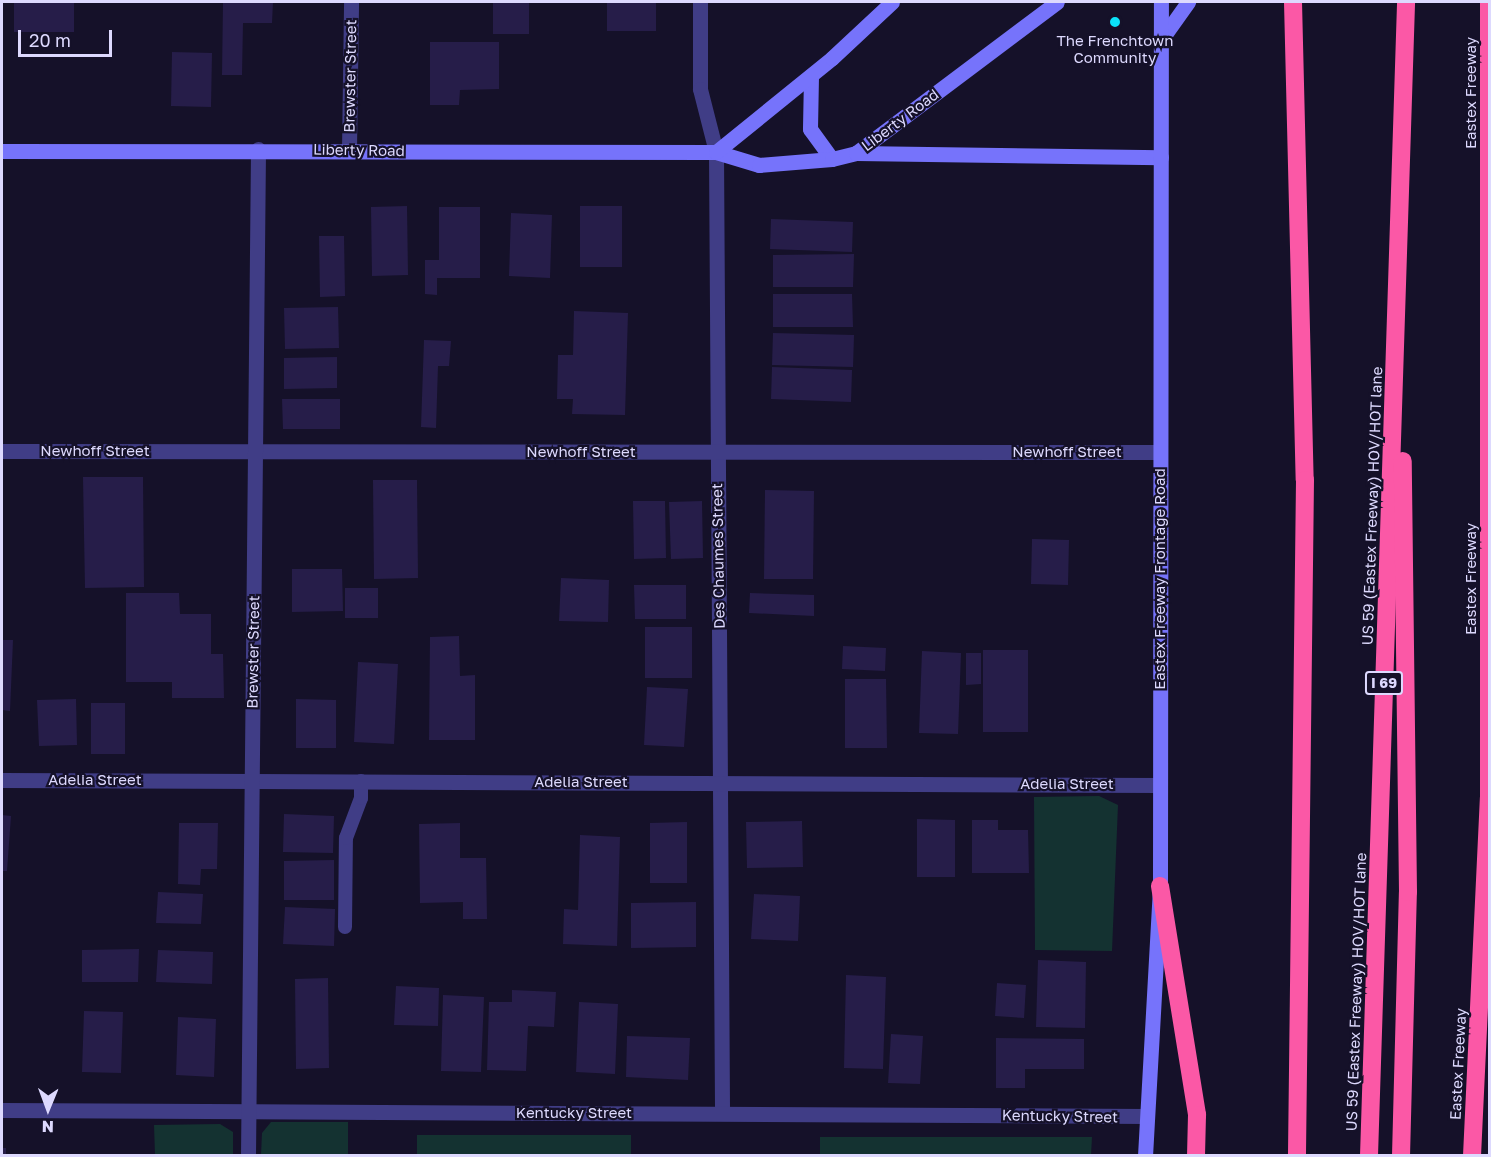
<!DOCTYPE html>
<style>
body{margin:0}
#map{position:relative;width:1491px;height:1157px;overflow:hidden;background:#151129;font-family:"Golos Text",sans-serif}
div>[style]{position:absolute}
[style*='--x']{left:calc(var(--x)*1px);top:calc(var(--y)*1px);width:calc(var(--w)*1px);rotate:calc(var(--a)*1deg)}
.green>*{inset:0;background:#143231}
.building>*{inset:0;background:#261d49}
.service>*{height:14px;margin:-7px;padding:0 7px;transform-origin:7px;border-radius:7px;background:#403d86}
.minor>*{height:15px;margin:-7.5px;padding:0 7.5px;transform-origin:7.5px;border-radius:7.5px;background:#403d86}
.secondary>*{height:15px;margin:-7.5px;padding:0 7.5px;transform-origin:7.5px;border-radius:7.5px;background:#7673fb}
.motorway>*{height:18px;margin:-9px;padding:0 9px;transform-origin:9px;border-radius:9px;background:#fb58a6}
.dots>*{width:16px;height:16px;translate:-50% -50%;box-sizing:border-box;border:3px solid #151129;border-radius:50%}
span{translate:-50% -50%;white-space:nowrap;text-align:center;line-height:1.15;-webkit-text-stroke:4.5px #151129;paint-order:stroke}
.shield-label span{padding:2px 4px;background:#151129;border:2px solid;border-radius:4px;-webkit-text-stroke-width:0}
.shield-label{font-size:14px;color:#ddd9fe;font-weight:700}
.poi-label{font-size:15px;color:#ddd9fe}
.street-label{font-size:15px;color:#ddd9fe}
.frame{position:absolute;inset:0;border:3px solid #ddd9fe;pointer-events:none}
.north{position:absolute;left:18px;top:1079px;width:60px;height:60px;-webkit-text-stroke:4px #151129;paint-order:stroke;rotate:181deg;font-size:16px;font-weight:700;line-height:24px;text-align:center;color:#ddd9fe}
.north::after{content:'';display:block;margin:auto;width:21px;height:27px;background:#ddd9fe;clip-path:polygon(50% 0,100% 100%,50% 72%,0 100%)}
.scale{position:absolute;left:18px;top:30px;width:94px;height:27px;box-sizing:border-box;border:3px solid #ddd9fe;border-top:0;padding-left:8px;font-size:18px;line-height:21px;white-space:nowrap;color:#ddd9fe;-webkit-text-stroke:4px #151129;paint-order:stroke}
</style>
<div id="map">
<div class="green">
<div style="clip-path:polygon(1099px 796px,1118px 805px,1112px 951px,1035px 950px,1034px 797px)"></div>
<div style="clip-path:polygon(271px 1122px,348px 1122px,348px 1155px,261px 1155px,262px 1133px)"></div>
<div style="clip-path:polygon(220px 1124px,233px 1132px,233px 1155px,155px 1155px,154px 1125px)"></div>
<div style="clip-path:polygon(417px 1135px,631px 1135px,631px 1155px,417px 1155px)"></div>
<div style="clip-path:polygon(820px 1137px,1092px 1137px,1091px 1155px,820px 1156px)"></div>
</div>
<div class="building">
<div style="clip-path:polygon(14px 2px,74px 2px,74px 32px,14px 32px)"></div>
<div style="clip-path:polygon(223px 2px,273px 2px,272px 23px,243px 23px,242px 75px,222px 75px)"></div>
<div style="clip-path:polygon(493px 2px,529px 2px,529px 34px,493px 34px)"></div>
<div style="clip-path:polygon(607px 2px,656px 2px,656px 31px,607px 31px)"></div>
<div style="clip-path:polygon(430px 42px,499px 42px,499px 89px,460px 90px,459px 105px,430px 105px)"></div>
<div style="clip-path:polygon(172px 52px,212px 53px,211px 107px,171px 106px)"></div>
<div style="clip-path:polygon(407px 206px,408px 275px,372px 276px,371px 207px)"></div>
<div style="clip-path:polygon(580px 206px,622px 206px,622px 267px,580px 267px)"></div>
<div style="clip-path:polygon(439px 207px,480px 207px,480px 278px,437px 278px,437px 295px,425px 294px,425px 260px,439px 260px)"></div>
<div style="clip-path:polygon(511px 213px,552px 215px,550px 278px,509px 276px)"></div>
<div style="clip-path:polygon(771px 219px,853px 222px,852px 252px,770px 249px)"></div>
<div style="clip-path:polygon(319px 236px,344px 236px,345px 296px,320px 297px)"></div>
<div style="clip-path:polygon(854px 254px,853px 287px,773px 287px,773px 255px)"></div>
<div style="clip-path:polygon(773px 294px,852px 294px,853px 327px,773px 327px)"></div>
<div style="clip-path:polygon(338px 307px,339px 348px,285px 349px,284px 308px)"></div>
<div style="clip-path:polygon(574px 311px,628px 313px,625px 415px,572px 414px,573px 399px,557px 399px,558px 355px,573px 355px)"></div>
<div style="clip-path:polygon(773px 333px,854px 335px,853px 367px,772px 365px)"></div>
<div style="clip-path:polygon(424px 340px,451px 341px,449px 366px,438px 366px,436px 428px,421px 427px)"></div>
<div style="clip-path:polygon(337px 357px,337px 388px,284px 389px,284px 358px)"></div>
<div style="clip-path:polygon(772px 367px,852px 370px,851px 402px,771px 399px)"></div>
<div style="clip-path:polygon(282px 399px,340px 399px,340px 429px,283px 429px)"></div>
<div style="clip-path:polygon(83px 477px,143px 477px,144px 587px,85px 588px)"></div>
<div style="clip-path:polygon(373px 480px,417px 480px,418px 578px,374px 579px)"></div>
<div style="clip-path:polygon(765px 490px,814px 491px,813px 579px,764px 579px)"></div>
<div style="clip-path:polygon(633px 501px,665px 501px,666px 558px,634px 559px)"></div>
<div style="clip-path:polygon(702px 501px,703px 558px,671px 559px,669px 502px)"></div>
<div style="clip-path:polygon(1032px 539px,1069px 540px,1068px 585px,1031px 584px)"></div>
<div style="clip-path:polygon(292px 569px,342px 569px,343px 611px,292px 612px)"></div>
<div style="clip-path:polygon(561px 578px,609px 580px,608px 622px,559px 621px)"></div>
<div style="clip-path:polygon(634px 585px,686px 585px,686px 619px,635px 619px)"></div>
<div style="clip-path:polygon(345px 588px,378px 588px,378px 618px,345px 618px)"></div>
<div style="clip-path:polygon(126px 593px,179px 593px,180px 614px,211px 614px,211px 654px,223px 654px,224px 698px,172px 698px,172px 682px,126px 682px)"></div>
<div style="clip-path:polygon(750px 593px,814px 595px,814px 616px,749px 613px)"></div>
<div style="clip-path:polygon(645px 627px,692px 627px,692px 678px,645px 678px)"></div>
<div style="clip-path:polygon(459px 636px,460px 676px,475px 675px,475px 740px,429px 740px,430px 637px)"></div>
<div style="clip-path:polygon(2px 640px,13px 640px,10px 711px,2px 710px)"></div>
<div style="clip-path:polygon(843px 646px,886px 648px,885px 671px,842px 669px)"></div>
<div style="clip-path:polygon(983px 650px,1028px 650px,1028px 732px,983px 732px)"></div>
<div style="clip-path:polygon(922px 651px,961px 653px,958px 734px,919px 733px)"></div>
<div style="clip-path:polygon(966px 653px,981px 653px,981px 684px,966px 685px)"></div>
<div style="clip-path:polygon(358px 662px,398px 664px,394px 744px,354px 742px)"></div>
<div style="clip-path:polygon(845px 679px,886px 679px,887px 748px,845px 748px)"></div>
<div style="clip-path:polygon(647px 687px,688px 689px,684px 747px,644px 745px)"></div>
<div style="clip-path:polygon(76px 699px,77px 745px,39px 746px,37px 700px)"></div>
<div style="clip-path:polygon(296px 699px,336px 700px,336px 748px,296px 748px)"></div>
<div style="clip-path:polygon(91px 703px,125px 703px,125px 754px,91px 754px)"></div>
<div style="clip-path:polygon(284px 814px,334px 816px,333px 853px,283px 852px)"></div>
<div style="clip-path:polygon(2px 815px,11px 816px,7px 871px,2px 871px)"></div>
<div style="clip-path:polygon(917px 819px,955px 820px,955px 877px,917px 877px)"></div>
<div style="clip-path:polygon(972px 820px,998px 820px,998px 830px,1028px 830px,1029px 873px,972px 873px)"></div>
<div style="clip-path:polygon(802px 821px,803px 867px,747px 868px,746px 822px)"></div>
<div style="clip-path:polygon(687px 822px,687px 883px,650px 883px,650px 823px)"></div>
<div style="clip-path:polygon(179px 823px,218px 823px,217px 869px,201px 869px,200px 885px,178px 884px)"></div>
<div style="clip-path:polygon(460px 823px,460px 858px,486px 858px,487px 919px,463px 919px,463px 902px,420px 903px,419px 824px)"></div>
<div style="clip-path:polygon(580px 835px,620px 837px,617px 946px,563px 944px,564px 909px,578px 910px)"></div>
<div style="clip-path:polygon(334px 860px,334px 900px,284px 900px,284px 861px)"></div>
<div style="clip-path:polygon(158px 892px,203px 894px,201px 924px,156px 923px)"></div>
<div style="clip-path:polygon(754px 894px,800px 896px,798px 941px,751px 939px)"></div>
<div style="clip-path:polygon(696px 902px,696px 947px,631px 948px,631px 903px)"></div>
<div style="clip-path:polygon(285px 907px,335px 909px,334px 946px,283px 944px)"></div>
<div style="clip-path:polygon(139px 949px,138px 982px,82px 982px,82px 950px)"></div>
<div style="clip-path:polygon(158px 950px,213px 952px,212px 984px,156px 982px)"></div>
<div style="clip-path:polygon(1038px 960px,1086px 962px,1085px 1028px,1036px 1027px)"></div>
<div style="clip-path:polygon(846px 975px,886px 977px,883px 1069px,844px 1068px)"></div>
<div style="clip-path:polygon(328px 978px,329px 1068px,296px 1069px,295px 979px)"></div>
<div style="clip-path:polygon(997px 983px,1026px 985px,1024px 1018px,995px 1016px)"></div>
<div style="clip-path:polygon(396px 986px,439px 988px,438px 1026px,394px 1025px)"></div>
<div style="clip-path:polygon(512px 990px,556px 992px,554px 1027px,528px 1026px,526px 1071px,487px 1070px,489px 1002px,512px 1002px)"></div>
<div style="clip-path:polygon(443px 995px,484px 997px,481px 1072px,441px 1071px)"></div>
<div style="clip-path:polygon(579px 1002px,618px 1004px,615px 1074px,576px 1072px)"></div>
<div style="clip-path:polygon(84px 1011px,123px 1012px,121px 1073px,82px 1072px)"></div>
<div style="clip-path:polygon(178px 1017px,216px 1019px,214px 1077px,176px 1075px)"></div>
<div style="clip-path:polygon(891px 1034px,923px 1036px,920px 1084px,888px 1083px)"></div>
<div style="clip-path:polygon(627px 1036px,690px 1038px,688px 1080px,626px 1077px)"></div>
<div style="clip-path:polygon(996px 1038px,1084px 1039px,1084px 1069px,1025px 1069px,1025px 1088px,996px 1088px)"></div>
<div style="clip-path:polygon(2px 1148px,6px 1148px,6px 1156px,2px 1156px)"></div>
</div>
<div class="service">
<div style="--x:345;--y:927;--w:89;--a:-89.4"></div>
<div style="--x:346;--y:838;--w:43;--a:-69.4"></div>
<div style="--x:361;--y:798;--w:17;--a:-90"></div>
</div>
<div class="minor">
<div style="--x:700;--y:2;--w:87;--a:90"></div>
<div style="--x:700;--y:89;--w:65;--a:75.7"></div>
<div style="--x:716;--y:152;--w:961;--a:89.64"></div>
<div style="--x:349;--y:150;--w:148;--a:-89.2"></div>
<div style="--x:2;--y:451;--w:1158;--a:0.05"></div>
<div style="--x:2;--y:780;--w:1158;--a:0.25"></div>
<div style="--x:2;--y:1110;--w:1145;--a:0.3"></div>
<div style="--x:248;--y:1156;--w:1007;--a:-89.43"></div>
</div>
<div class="secondary">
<div style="--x:1161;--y:40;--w:47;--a:-54.6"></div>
<div style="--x:811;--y:76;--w:53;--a:91.1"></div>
<div style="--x:810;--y:129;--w:37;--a:54"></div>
<div style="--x:2;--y:151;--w:714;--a:0.08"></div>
<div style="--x:716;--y:152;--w:45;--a:16.8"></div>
<div style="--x:759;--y:165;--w:73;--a:-4.7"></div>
<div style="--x:832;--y:159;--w:25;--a:-14"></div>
<div style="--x:856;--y:153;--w:251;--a:-36.9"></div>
<div style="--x:716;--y:152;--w:149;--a:-39"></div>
<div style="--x:832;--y:58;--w:82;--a:-43"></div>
<div style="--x:856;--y:153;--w:305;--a:0.8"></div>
<div style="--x:1145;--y:1156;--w:270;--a:-86.8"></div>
<div style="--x:1160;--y:886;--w:884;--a:-89.94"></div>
</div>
<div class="motorway">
<div style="--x:1293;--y:2;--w:478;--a:88.6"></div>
<div style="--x:1305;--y:480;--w:676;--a:90.68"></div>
<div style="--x:1160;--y:886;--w:232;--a:80.8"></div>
<div style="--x:1197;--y:1115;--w:41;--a:91.4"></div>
<div style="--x:1369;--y:1156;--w:1155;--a:-88.16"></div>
<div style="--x:1401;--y:1156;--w:264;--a:-88.5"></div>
<div style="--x:1408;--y:892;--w:431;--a:-90.7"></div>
<div style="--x:1472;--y:1156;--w:359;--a:-87.3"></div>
<div style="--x:1489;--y:797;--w:795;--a:-90"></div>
</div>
<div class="dots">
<div style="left:1115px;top:22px;background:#0be2f9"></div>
</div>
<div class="shield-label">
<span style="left:1384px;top:683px">I 69</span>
</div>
<div class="poi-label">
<span style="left:1115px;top:49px">The Frenchtown<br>Community</span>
</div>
<div class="street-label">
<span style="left:350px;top:76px;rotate:-89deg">Brewster Street</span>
<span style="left:1471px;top:93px;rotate:-90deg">Eastex Freeway</span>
<span style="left:900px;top:120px;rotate:-37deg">Liberty Road</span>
<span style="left:359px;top:150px;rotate:1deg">Liberty Road</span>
<span style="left:95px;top:451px">Newhoff Street</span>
<span style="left:581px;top:452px">Newhoff Street</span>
<span style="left:1067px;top:452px">Newhoff Street</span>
<span style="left:1372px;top:506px;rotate:-88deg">US 59 (Eastex Freeway) HOV/HOT lane</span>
<span style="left:718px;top:556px;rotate:-91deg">Des Chaumes Street</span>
<span style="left:1160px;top:579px;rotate:-90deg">Eastex Freeway Frontage Road</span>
<span style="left:1471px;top:579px;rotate:-90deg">Eastex Freeway</span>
<span style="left:253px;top:652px;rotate:-89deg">Brewster Street</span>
<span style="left:95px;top:780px">Adelia Street</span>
<span style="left:581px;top:782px">Adelia Street</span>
<span style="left:1067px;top:784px">Adelia Street</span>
<span style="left:1356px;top:992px;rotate:-88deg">US 59 (Eastex Freeway) HOV/HOT lane</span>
<span style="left:1458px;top:1064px;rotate:-87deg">Eastex Freeway</span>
<span style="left:574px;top:1113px">Kentucky Street</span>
<span style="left:1060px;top:1116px;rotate:1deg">Kentucky Street</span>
</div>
<div class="frame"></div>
<div class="north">N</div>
<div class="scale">20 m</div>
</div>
